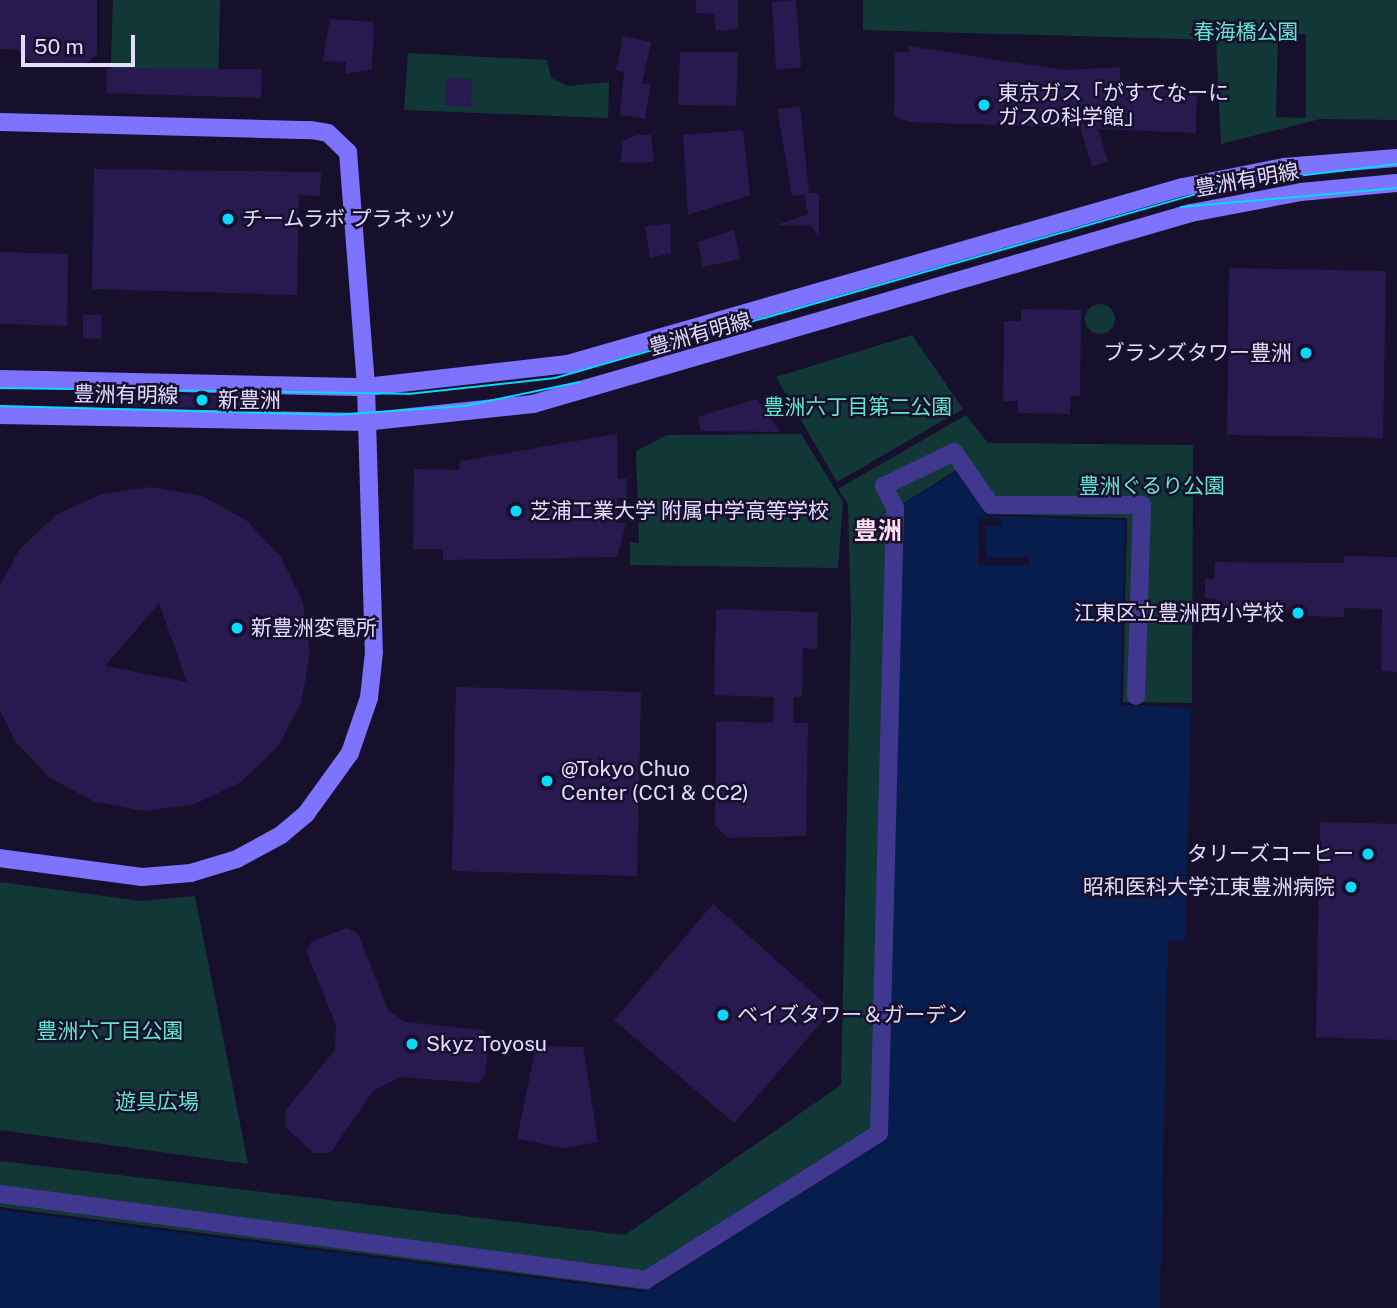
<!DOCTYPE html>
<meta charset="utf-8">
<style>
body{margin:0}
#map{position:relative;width:1397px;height:1308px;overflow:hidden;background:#16102d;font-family:"Public Sans","Noto Sans JP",sans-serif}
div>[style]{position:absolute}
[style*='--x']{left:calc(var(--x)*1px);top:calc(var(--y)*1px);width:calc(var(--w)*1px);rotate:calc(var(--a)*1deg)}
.green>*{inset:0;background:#123737}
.round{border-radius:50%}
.water>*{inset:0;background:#071d4e}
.pier>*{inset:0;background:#16102d}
.building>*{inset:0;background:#281a4f}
.street>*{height:18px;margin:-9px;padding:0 9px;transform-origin:9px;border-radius:9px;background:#40388f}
.secondary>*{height:18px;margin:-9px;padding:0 9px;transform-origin:9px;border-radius:9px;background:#7e73ff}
.tram>*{height:2px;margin:-1px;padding:0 1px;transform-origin:1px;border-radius:1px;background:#08d9ff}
.dots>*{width:19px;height:19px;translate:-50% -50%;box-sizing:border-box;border:4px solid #16102d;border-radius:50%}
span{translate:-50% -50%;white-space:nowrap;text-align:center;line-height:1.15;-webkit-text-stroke:5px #16102d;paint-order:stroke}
.park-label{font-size:21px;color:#5fe8cd}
.poi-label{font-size:21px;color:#e2dcff}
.left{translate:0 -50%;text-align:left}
.right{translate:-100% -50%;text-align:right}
.street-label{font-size:21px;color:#e2dcff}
.quarter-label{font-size:24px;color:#ffdef1;font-weight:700}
.scale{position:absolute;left:21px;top:35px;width:114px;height:32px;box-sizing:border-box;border:4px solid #e2dcff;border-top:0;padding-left:9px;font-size:21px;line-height:24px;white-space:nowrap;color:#e2dcff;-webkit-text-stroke:5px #16102d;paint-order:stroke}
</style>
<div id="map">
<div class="green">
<div style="clip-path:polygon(113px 0,220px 0,218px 94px,110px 92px)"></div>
<div style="clip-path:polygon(evenodd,863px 0,1397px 0,1397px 120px,1320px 119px,1221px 144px,1216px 40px,863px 30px,863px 0,1278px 34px,1306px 34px,1306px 118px,1276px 117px,1278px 34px)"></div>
<div style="clip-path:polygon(408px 53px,547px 60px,551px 78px,568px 86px,609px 82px,608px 118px,404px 110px)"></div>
<div class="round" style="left:1085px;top:304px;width:30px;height:30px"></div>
<div style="clip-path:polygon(912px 335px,963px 409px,837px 482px,776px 377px)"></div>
<div style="clip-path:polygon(966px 415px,988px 443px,1193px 445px,1192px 703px,1123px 702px,1127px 518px,989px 514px,958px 469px,902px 504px,886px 1138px,646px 1290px,0 1207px,0 1161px,625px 1235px,841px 1085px,851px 621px,848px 504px,838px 489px)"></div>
<div style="clip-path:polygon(801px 434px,843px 502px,838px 568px,630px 565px,630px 542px,639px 543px,636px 451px,667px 435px)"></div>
<div style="clip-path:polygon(0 882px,141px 901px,195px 896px,248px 1164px,0 1130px)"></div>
</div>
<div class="water">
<div style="clip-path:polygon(957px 472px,987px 516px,1125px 520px,1120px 705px,1191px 708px,1185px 940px,1168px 941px,1160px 1308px,0 1308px,0 1210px,645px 1292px,887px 1139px,903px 504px)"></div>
</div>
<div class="pier">
<div style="clip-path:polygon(979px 518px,1001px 519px,1002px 526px,985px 526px,986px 557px,1029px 557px,1029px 566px,978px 565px)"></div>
</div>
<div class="building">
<div style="clip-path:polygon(0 0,97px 0,97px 55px,83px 65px,34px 65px,17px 50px,0 49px)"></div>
<div style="clip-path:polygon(696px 0,738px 0,738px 29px,716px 31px,714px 14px,696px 13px)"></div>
<div style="clip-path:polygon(796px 0,801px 67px,776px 70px,772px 2px)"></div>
<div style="clip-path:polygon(330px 19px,374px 22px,372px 69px,346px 74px,346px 62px,323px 61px)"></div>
<div style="clip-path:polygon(623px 36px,651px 42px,642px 83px,651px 84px,645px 119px,620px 115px,624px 72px,616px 70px)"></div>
<div style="clip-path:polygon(908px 46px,1063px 70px,1120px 67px,1120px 80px,1197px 92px,1196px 133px,1098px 129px,1108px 162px,1092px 167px,1080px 128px,909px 122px,894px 116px,895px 52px,909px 52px)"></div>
<div style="clip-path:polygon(680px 52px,738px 52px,736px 106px,678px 105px)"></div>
<div style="clip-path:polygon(107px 68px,262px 69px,261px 98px,106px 93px)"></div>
<div style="clip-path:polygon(446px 78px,472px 79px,471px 107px,445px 105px)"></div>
<div style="clip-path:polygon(800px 106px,809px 193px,819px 193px,819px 237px,811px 226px,777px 225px,808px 214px,804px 194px,792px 196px,777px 109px)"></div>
<div style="clip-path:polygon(743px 130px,750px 195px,688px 215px,683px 135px)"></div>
<div style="clip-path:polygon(637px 135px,651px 135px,654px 162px,620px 163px,623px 141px)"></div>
<div style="clip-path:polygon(94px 169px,321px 172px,320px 196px,299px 195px,297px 295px,92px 289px)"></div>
<div style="clip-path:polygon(670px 223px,671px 253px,650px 258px,645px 227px)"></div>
<div style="clip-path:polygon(734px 230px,740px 259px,703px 267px,698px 242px)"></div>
<div style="clip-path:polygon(0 252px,68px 254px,67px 326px,0 324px)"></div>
<div style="clip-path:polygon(1229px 268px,1386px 271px,1383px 438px,1227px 435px)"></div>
<div style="clip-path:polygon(1021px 309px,1081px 310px,1080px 396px,1071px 396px,1070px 414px,1018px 413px,1018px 401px,1003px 401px,1004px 321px,1021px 321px)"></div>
<div style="clip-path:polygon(83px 315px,102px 315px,101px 339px,83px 338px)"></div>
<div style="clip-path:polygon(116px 393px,260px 396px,261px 401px,259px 409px,117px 406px)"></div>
<div style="clip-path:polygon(757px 399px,780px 432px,701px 431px,697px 417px)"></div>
<div style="clip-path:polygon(617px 434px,618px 479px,627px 479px,626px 499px,618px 498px,617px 523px,626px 523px,617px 557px,443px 560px,443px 549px,413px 549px,414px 469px,459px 470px,460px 461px)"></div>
<div style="clip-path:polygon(evenodd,152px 487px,202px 496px,246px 520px,281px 557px,303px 603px,310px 653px,301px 703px,277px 748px,241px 782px,195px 804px,145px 811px,95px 802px,50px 778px,15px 741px,0 710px,0 586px,19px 550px,56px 515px,101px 494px,152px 487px,159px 603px,187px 682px,105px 666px,159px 603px)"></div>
<div style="clip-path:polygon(1344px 556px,1397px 557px,1397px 672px,1381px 671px,1382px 609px,1344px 608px,1344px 617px,1302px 616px,1302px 608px,1226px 614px,1216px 599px,1205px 598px,1205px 579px,1214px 579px,1215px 562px,1343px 563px)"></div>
<div style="clip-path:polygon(716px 609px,818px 612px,817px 649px,803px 648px,802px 697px,794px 697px,793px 723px,808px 723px,806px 836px,729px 838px,715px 826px,716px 721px,773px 723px,774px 697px,714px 695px)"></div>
<div style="clip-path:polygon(456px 687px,641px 692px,637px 876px,452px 871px)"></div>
<div style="clip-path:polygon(1320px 822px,1397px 824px,1397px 1040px,1316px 1037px)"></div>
<div style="clip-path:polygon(713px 904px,832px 1010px,734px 1123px,614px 1020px)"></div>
<div style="clip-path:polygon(347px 928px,358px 934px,388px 1010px,405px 1022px,482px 1030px,490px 1038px,485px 1075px,478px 1083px,401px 1077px,374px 1090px,330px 1153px,314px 1153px,286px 1128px,285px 1111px,335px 1050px,336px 1025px,306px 950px,312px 941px)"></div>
<div style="clip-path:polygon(536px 1046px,583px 1047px,598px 1142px,563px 1148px,517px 1139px)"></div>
</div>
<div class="street">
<div style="--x:0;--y:1194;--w:652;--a:7.58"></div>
<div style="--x:646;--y:1280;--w:275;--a:-32.2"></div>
<div style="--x:879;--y:1133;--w:625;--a:-88.53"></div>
<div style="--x:895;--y:508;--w:25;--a:-117"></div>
<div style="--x:884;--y:486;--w:78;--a:-25.9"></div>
<div style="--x:954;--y:452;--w:65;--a:55.1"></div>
<div style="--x:991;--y:505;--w:151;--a:0"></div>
<div style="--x:1142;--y:505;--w:191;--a:91.8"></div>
</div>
<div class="secondary">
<div style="--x:0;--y:122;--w:311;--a:1.5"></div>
<div style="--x:311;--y:130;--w:17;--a:10"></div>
<div style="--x:328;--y:133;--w:28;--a:44"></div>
<div style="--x:348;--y:152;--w:236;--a:85.6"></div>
<div style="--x:366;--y:387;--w:265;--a:88.3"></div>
<div style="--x:374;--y:652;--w:46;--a:96.2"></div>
<div style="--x:369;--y:698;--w:58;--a:109.1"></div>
<div style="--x:350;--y:753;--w:75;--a:125.8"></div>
<div style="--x:306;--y:814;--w:33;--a:140"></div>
<div style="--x:281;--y:835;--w:50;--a:151.4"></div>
<div style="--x:237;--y:859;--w:48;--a:163.1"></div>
<div style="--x:191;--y:873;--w:49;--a:175.3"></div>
<div style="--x:142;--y:877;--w:143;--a:-172.4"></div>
<div style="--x:0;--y:379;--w:366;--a:1.3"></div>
<div style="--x:366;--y:387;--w:203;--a:-6.5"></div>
<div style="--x:568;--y:364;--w:640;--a:-16.06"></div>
<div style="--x:1183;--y:187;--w:103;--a:-11.2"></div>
<div style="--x:1284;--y:167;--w:113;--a:-4.6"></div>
<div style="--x:0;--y:415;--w:364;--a:1.1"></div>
<div style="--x:364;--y:422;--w:170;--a:-6.1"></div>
<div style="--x:533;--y:404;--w:685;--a:-16.19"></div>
<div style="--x:1191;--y:213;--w:112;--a:-10.8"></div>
<div style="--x:1301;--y:192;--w:96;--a:-5.4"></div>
</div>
<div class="tram">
<div style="--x:1181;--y:207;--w:217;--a:-5"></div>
<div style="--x:0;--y:388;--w:408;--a:0.8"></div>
<div style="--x:408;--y:394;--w:148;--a:-6.2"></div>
<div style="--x:555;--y:378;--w:703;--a:-16.01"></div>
<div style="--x:1231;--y:184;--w:167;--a:-6.9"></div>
<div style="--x:0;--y:406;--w:334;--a:1.5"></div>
<div style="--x:334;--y:415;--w:131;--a:-3.9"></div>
<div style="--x:465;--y:406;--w:117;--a:-11.8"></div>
</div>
<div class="dots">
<div style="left:984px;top:105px;background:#08d9ff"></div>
<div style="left:228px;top:219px;background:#08d9ff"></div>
<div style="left:1306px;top:353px;background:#08d9ff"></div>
<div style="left:202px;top:400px;background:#08d9ff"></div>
<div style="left:516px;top:511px;background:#08d9ff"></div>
<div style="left:1298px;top:613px;background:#08d9ff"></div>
<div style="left:237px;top:628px;background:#08d9ff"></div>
<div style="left:547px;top:781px;background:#08d9ff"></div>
<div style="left:1368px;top:854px;background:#08d9ff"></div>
<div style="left:1351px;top:887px;background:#08d9ff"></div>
<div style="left:723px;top:1015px;background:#08d9ff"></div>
<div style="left:412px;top:1044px;background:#08d9ff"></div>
</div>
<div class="park-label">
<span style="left:1246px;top:32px">春海橋公園</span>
<span style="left:858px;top:407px">豊洲六丁目第二公園</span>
<span style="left:1152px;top:486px">豊洲ぐるり公園</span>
<span style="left:110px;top:1031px">豊洲六丁目公園</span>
<span style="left:157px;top:1102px">遊具広場</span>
</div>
<div class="poi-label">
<span class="left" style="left:998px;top:105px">東京ガス「がすてなーに<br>ガスの科学館」</span>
<span class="left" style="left:242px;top:219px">チームラボ プラネッツ</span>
<span class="right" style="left:1292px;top:353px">ブランズタワー豊洲</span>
<span class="left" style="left:218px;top:400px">新豊洲</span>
<span class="left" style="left:530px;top:511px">芝浦工業大学 附属中学高等学校</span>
<span class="right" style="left:1284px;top:613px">江東区立豊洲西小学校</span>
<span class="left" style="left:251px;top:628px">新豊洲変電所</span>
<span class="left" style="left:561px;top:781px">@Tokyo Chuo<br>Center (CC1 &amp; CC2)</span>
<span class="right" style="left:1354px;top:854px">タリーズコーヒー</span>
<span class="right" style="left:1335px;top:887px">昭和医科大学江東豊洲病院</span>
<span class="left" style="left:737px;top:1015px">ベイズタワー＆ガーデン</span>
<span class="left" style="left:426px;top:1044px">Skyz Toyosu</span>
</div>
<div class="street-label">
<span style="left:1247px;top:180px;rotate:-10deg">豊洲有明線</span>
<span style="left:700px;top:334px;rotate:-16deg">豊洲有明線</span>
<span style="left:126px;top:395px;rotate:1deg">豊洲有明線</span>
</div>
<div class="quarter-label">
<span style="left:878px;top:531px">豊洲</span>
</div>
<div class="scale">50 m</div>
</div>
